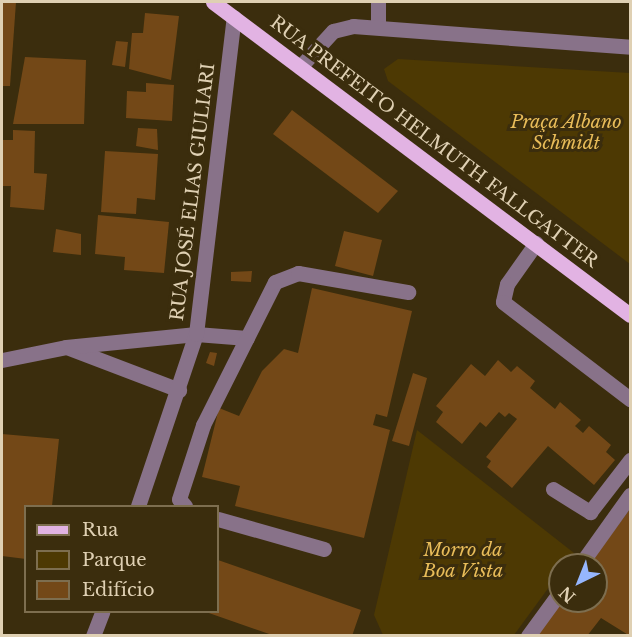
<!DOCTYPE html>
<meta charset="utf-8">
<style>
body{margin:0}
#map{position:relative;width:632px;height:637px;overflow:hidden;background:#3b2d0d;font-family:"Libre Baskerville",serif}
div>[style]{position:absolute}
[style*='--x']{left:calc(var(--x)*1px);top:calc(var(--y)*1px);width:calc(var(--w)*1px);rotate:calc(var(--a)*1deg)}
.green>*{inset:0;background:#4d3903}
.building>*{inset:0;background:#734817}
.minor>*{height:15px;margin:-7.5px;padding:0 7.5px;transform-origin:7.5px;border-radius:7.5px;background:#887289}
.major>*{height:15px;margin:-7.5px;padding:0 7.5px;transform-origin:7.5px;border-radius:7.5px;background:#e2b3e3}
span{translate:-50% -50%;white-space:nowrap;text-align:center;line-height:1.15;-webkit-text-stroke:6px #3b2d0d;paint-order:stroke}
.park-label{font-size:18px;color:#e8bc59;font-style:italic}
.street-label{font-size:18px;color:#dfd0b3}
.frame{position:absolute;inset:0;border:3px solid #dfd0b3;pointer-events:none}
.legend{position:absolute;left:24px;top:505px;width:195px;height:108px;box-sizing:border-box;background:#3b2d0d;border:2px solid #7d6e4f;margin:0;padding:8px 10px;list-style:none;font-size:18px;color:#dfd0b3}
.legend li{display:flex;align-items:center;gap:12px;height:30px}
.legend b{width:30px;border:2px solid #7d6e4f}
.north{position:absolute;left:548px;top:553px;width:60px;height:60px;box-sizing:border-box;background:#3b2d0d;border:2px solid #7d6e4f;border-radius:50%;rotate:223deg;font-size:16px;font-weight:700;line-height:24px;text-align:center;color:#dfd0b3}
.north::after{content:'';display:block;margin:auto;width:21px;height:27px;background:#96b6fd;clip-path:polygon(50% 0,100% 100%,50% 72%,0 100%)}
</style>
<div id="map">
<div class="green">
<div style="clip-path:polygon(398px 59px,630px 73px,630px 264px,388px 81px,384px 69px)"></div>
<div style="clip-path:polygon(417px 430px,574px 553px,514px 635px,383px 635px,374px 615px)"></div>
</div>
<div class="building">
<div style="clip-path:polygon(2px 2px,16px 2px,10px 86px,2px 86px)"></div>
<div style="clip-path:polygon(145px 13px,179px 16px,171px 80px,129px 69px,132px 33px,143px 33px)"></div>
<div style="clip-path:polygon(116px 41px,128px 42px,125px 67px,112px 65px)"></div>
<div style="clip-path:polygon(25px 57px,86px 60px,84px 124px,13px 124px)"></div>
<div style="clip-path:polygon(146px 83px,174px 85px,172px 121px,126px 118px,127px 91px,146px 92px)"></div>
<div style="clip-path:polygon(292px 110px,398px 191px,378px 213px,273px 134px)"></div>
<div style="clip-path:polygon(138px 128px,157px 129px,158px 150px,136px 146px)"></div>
<div style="clip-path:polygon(13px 130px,35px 131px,34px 173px,47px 174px,44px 210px,10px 207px,11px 186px,2px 186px,2px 140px,13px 140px)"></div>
<div style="clip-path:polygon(105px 151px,158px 154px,155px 200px,137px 198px,136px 214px,101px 212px)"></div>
<div style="clip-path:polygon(98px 215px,169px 222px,164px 273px,124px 270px,125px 257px,95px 254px)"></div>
<div style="clip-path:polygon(56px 229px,81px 234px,81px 255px,53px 252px)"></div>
<div style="clip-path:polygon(344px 231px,382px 240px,373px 276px,335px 266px)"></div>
<div style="clip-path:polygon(252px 271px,251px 282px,231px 281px,231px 272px)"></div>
<div style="clip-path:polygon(312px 288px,412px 311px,387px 417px,376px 414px,373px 425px,390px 430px,364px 538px,235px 506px,240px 486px,202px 477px,219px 408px,239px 416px,262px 371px,284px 349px,298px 353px)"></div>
<div style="clip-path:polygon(210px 352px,217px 353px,214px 366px,206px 363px)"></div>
<div style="clip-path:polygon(498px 360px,511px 372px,517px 366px,535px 381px,530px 388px,537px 394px,555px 409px,560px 402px,581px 420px,575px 426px,583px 433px,589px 426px,611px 445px,606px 452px,615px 460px,594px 485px,548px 446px,512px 488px,487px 467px,491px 461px,486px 457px,517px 419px,509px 413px,505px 417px,499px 412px,486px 427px,480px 422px,462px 444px,436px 422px,443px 412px,436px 406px,471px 364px,485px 376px)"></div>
<div style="clip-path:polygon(413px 373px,427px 378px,409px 446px,392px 441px)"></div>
<div style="clip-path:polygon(2px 434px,59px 439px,52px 506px,26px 506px,26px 559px,2px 556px)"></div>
<div style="clip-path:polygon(630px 509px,630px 636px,601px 618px,587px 636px,536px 636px,562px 601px,596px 601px,596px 565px,589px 565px)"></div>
<div style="clip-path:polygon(218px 560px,361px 610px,352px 636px,275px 636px,206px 612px,218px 612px)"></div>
</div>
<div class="minor">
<div style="--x:378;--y:26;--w:24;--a:-90"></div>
<div style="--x:300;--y:67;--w:49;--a:-47.5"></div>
<div style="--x:333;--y:31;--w:21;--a:-14"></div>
<div style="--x:353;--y:26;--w:278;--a:4.3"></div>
<div style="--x:536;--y:243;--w:50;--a:125.3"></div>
<div style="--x:507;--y:284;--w:18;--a:103"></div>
<div style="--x:503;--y:302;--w:160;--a:37.4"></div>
<div style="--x:69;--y:348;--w:118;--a:20.9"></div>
<div style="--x:2;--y:360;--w:65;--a:-11.5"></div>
<div style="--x:66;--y:347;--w:131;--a:-5.7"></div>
<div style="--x:196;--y:334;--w:51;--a:4.5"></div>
<div style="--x:553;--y:489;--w:44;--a:31.9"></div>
<div style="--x:590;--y:512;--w:66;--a:-52.4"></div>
<div style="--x:138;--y:506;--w:182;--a:-71.4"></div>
<div style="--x:196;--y:334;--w:319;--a:-83.2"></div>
<div style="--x:185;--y:506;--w:9;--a:-131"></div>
<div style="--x:179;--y:499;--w:78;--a:-72"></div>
<div style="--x:203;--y:425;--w:160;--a:-63.3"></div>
<div style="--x:275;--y:282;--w:25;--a:-21"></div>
<div style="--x:298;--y:273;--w:112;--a:9.8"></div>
<div style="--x:218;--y:519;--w:110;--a:15.8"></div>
<div style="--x:580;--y:565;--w:86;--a:-54.5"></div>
<div style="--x:93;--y:636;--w:26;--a:-69"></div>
<div style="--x:528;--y:636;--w:54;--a:-54"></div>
</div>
<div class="major">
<div style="--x:213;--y:2;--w:521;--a:36.89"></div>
</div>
<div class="park-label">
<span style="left:566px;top:133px">Praça Albano<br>Schmidt</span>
<span style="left:463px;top:561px">Morro da<br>Boa Vista</span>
</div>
<div class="street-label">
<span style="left:434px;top:142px;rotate:37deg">RUA PREFEITO HELMUTH FALLGATTER</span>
<span style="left:193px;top:192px;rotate:-83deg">RUA JOSÉ ELIAS GIULIARI</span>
</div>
<div class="frame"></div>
<ul class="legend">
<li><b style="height:8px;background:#e2b3e3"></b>Rua</li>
<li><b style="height:16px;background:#4d3903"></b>Parque</li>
<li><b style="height:16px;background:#734817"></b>Edifício</li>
</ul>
<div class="north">N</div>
</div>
